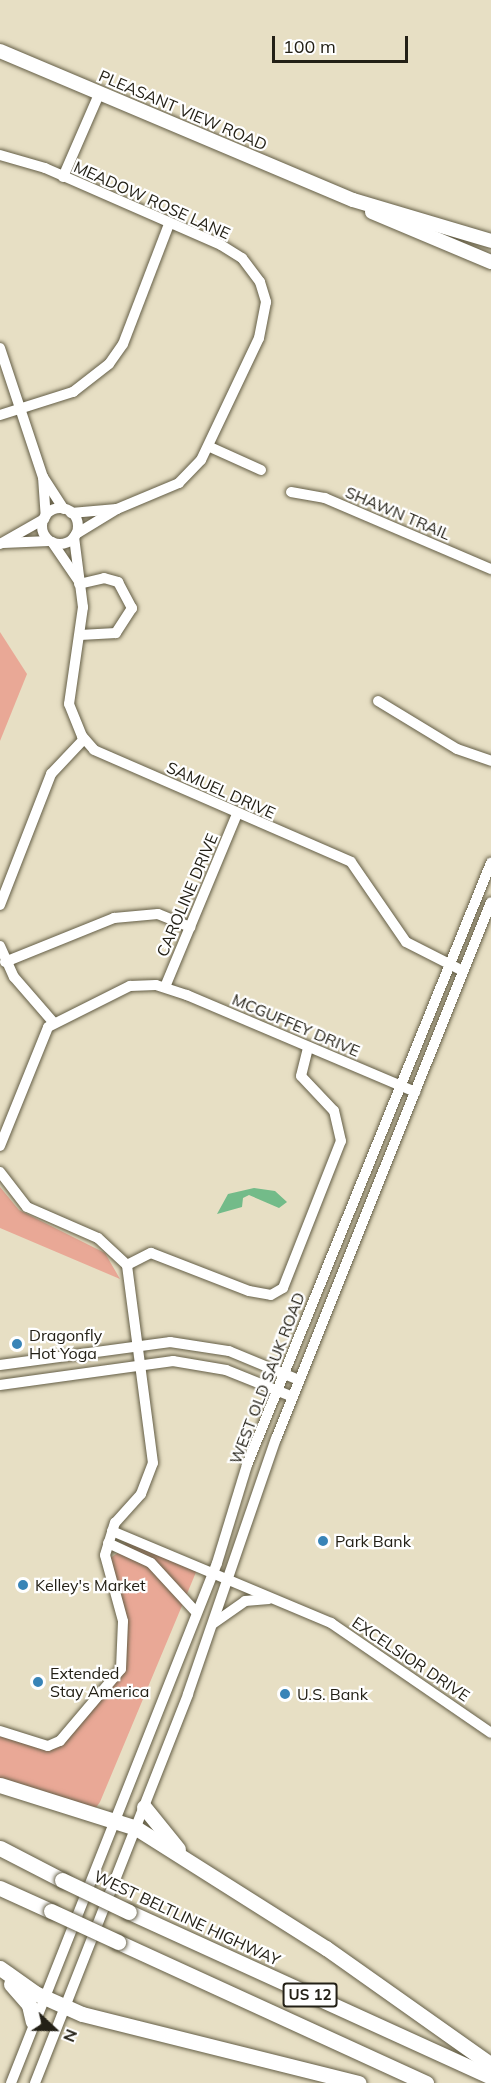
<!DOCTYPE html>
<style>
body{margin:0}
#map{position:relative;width:491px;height:2083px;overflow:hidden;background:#e7dfc4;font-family:Mulish,sans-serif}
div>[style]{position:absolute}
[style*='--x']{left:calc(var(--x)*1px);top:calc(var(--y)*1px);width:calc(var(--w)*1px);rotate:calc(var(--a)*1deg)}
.green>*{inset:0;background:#e9a896}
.water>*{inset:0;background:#73bb89}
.roads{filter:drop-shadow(0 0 2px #645e46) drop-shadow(0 0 2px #645e46)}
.minor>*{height:10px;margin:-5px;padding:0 5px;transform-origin:5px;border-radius:5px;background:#fff}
.minor>.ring{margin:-5px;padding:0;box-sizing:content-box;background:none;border:10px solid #fff;border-radius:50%}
.major>*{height:14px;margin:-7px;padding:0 7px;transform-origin:7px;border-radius:7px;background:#fff}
.highway>*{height:15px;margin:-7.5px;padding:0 7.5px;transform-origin:7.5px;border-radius:7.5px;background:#fff}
.bridges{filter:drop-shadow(0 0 2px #645e46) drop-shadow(0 0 2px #645e46)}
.highway-bridge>*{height:15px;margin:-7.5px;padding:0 7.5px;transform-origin:7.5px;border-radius:7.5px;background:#fff}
.dots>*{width:16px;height:16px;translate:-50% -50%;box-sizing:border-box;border:3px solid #fff;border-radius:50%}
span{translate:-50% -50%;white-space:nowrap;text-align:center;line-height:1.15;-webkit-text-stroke:4.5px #fff;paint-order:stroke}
.shield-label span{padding:2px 4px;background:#fff;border:2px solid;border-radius:4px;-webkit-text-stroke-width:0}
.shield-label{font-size:15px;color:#232016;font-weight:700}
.street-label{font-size:16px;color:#232016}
.poi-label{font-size:16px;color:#232016}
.left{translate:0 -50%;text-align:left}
.north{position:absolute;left:24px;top:1999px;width:60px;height:60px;-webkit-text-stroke:4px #fff;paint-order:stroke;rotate:112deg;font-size:16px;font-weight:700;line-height:24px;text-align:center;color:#232016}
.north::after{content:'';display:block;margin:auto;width:21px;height:27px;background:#232016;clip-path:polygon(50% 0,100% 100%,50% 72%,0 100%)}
.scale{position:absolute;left:272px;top:36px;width:136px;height:27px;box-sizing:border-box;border:3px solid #232016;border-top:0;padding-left:8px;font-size:18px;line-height:21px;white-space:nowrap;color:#232016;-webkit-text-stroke:4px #fff;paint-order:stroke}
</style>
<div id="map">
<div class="green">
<div style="clip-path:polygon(0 632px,27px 674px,0 741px)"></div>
<div style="clip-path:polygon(0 1187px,19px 1210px,105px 1253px,120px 1279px,0 1228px)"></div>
<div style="clip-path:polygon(128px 1537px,199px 1565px,100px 1802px,95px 1809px,0 1785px,0 1731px,49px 1746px,115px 1679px,126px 1640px,105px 1562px,123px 1549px)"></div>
</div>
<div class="water">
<div style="clip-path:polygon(254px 1188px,275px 1191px,287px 1202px,279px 1208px,249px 1195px,243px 1198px,242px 1207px,217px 1214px,228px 1194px)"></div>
</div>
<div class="roads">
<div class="minor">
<div style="--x:0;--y:155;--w:47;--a:16.1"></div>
<div style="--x:45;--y:168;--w:192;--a:23.6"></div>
<div style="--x:221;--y:245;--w:25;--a:32"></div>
<div style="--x:242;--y:258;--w:30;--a:53"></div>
<div style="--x:260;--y:282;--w:21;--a:73"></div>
<div style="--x:266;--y:302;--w:37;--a:101"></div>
<div style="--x:259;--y:338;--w:135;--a:115.4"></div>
<div style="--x:201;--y:460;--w:32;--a:134"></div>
<div style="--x:179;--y:483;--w:67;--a:157.2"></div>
<div style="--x:117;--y:509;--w:48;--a:148.6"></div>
<div style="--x:63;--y:177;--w:93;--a:-66.5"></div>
<div style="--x:0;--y:348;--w:136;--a:71.6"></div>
<div style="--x:43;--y:477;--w:38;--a:57"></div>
<div style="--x:0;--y:415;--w:77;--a:-17.5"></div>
<div style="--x:73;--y:392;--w:46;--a:-37.9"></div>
<div style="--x:109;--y:364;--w:24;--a:-55"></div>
<div style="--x:123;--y:344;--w:129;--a:-69"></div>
<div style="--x:210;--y:447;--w:56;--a:24.3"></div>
<div style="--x:43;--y:477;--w:39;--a:86"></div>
<div style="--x:291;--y:492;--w:35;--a:10"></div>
<div style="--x:325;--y:498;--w:181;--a:23.2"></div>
<div class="ring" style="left:42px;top:508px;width:26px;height:26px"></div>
<div style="--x:71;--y:513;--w:46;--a:-5"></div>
<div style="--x:74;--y:537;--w:71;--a:82.7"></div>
<div style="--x:83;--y:607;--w:98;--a:98.2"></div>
<div style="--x:69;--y:704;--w:35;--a:68"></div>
<div style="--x:82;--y:736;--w:18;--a:49"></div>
<div style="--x:94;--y:750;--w:280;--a:23.5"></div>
<div style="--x:351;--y:862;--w:97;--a:55.5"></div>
<div style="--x:406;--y:942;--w:64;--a:27"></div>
<div style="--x:52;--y:542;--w:46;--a:55.6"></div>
<div style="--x:3;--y:543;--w:46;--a:-2.5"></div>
<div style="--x:0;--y:544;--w:51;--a:-29.6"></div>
<div style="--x:79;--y:584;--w:26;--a:-13"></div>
<div style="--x:104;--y:578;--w:15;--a:16"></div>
<div style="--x:118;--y:582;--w:30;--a:62"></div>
<div style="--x:132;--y:608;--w:30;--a:123"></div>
<div style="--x:116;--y:633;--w:36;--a:177"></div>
<div style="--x:378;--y:701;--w:92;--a:31.3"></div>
<div style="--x:457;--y:749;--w:36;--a:19"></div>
<div style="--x:0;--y:905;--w:141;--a:-68.7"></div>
<div style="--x:51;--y:774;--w:48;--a:-46.7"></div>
<div style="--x:0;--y:946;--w:34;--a:66"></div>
<div style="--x:14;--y:977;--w:60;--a:49.1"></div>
<div style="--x:5;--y:962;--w:118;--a:-22"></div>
<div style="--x:114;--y:918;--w:44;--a:-5.2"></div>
<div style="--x:158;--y:914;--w:35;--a:22"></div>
<div style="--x:165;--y:987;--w:187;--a:-67.4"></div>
<div style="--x:0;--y:1146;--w:128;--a:-68"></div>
<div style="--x:48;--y:1027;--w:92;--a:-26.6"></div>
<div style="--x:130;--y:986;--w:26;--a:-2"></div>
<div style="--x:156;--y:985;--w:33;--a:18"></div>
<div style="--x:187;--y:995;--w:248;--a:23"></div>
<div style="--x:0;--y:1172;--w:44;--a:52.4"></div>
<div style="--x:27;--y:1207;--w:77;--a:23.6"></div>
<div style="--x:98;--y:1238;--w:40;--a:43"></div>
<div style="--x:0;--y:1365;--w:172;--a:-7.7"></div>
<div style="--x:170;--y:1342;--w:60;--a:8.7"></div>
<div style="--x:229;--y:1351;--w:76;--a:22.5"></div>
<div style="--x:0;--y:1385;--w:175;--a:-7.9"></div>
<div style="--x:173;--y:1361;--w:54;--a:9.6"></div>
<div style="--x:226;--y:1370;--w:72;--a:21.9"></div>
<div style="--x:112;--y:1531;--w:238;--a:22.8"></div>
<div style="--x:331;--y:1623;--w:194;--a:34.5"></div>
<div style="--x:108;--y:1543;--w:47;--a:24.9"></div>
<div style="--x:151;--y:1563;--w:67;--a:47.4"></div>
<div style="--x:214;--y:1623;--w:38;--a:-35"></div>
<div style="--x:245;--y:1601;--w:24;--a:-5"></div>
<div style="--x:0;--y:1731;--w:50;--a:17.4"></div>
<div style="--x:48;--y:1746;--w:13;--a:-23"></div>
<div style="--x:60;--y:1741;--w:94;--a:-49.7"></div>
<div style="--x:121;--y:1669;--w:48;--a:-87.6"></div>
<div style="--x:123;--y:1621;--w:68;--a:-105.3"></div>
<div style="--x:105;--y:1555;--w:34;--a:-73"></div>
<div style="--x:115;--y:1523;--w:39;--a:-48"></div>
<div style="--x:141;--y:1494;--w:33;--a:-69"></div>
<div style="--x:153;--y:1463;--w:200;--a:-97.5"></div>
<div style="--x:127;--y:1265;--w:27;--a:-27"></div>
<div style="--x:151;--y:1253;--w:105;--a:21.2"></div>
<div style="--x:249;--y:1291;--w:22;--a:10"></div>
<div style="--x:271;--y:1295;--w:14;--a:-30"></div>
<div style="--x:283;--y:1288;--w:158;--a:-68.5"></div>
<div style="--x:341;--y:1141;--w:31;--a:-103"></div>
<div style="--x:334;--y:1111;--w:48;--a:-133.3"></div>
<div style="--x:301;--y:1076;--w:30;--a:-76"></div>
<div style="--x:11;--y:2083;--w:559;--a:-68.39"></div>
<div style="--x:217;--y:1563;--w:102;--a:-73"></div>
<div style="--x:247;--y:1465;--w:650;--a:-67.94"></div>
<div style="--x:35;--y:2083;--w:418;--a:-68.5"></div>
<div style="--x:188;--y:1694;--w:270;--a:-71"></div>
<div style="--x:276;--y:1439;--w:578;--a:-68.18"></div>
</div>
<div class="major">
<div style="--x:0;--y:51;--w:383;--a:22.9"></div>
<div style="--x:353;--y:200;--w:144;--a:16.5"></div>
<div style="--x:372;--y:212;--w:129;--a:22.8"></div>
</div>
<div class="highway">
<div style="--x:0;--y:1785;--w:143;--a:17.5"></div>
<div style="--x:136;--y:1828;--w:225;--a:32.3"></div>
<div style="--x:326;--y:1948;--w:202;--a:35.3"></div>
<div style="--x:144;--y:1807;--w:54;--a:51"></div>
<div style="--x:0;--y:1848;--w:70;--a:27.3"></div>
<div style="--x:0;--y:1888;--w:56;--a:24.3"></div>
<div style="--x:129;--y:1912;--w:398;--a:24.5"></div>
<div style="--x:118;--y:1942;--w:339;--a:24.6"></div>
<div style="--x:0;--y:1968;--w:43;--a:35.5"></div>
<div style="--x:35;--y:1993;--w:51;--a:24.1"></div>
<div style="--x:82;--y:2014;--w:285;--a:14"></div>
<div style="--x:11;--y:1984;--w:28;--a:49"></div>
<div style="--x:29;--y:2005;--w:17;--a:77"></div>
</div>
</div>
<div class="bridges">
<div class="highway-bridge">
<div style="--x:62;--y:1880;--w:74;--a:25.5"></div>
<div style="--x:51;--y:1911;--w:74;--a:24.8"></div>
</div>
</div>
<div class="dots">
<div style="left:17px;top:1344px;background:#3884b7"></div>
<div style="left:323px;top:1541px;background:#3884b7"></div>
<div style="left:23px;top:1585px;background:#3884b7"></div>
<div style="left:38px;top:1682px;background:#3884b7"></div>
<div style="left:285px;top:1694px;background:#3884b7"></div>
</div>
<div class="shield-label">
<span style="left:310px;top:1995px">US 12</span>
</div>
<div class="street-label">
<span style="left:183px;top:110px;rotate:23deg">PLEASANT VIEW ROAD</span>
<span style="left:152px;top:200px;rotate:24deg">MEADOW ROSE LANE</span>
<span style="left:398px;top:513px;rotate:23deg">SHAWN TRAIL</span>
<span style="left:221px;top:790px;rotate:24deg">SAMUEL DRIVE</span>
<span style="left:187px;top:895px;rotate:-67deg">CAROLINE DRIVE</span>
<span style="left:296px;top:1025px;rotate:23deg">MCGUFFEY DRIVE</span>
<span style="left:267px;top:1378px;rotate:-69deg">WEST OLD SAUK ROAD</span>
<span style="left:411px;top:1659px;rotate:34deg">EXCELSIOR DRIVE</span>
<span style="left:187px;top:1918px;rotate:25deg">WEST BELTLINE HIGHWAY</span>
</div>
<div class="poi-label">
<span class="left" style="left:29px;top:1344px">Dragonfly<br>Hot Yoga</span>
<span class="left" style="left:335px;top:1541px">Park Bank</span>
<span class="left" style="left:35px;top:1585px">Kelley's Market</span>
<span class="left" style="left:50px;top:1682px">Extended<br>Stay America</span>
<span class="left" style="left:297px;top:1694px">U.S. Bank</span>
</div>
<div class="north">N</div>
<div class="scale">100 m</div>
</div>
